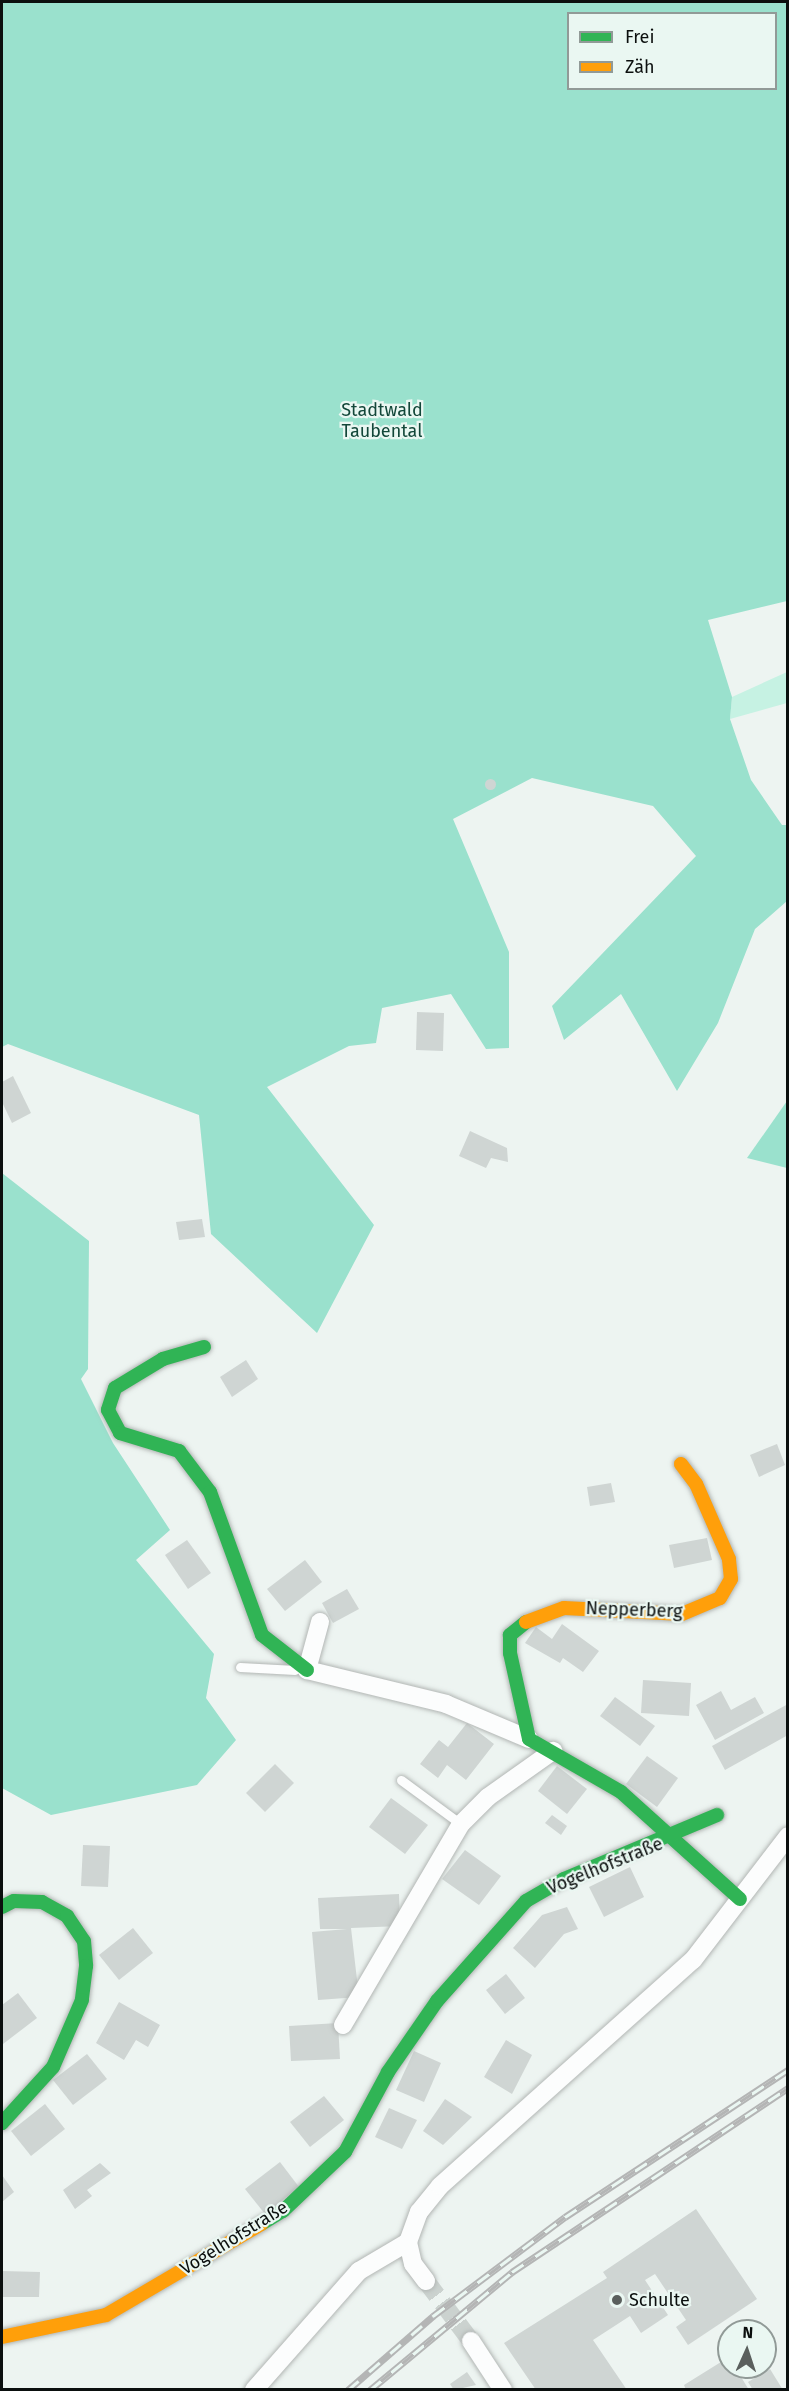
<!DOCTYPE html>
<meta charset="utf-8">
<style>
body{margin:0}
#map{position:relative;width:789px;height:2391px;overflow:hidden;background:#edf4f1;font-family:"Fira Sans",sans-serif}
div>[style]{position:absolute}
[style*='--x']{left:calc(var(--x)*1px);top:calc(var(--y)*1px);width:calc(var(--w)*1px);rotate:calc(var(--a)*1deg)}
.green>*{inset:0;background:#c6f2e3}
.forest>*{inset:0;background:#9ae1cd}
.building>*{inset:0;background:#cfd5d3}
.round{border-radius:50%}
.street-tunnel>*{height:18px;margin-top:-9px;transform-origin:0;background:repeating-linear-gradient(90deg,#cbd2cf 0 18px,transparent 0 27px)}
.roads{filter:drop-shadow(0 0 2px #b2b6b4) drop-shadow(0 0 2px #b2b6b4)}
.lane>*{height:9px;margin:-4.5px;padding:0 4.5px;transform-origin:4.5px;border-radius:4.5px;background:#fcfdfd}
.street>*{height:18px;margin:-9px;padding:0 9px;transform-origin:9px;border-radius:9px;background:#fcfdfd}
.fast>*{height:14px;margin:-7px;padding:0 7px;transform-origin:7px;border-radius:7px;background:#30b455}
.slow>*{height:14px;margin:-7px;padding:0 7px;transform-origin:7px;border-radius:7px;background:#ff9f0a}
.rail>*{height:7px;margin-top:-3.5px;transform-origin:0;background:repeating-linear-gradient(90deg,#eaf7f2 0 14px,#b4b5b5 0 28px);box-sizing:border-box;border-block:2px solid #b4b5b5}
.dots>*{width:16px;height:16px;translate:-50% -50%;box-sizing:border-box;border:3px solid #eaf7f2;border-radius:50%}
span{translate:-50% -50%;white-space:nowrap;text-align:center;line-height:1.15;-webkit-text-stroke:4.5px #eaf7f2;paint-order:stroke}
.park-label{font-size:18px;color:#124739}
.street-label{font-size:18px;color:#0b0f0e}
.poi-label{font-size:18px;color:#0b0f0e}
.left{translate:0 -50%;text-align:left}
.frame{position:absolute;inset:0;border:3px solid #0b0f0e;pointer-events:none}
.legend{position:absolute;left:567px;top:12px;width:210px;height:78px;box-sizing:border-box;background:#eaf7f2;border:2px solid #919a97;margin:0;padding:8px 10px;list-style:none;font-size:18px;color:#0b0f0e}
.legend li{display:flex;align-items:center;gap:12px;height:30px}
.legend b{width:30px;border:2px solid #919a97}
.north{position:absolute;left:717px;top:2319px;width:60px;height:60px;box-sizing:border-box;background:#eaf7f2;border:2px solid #919a97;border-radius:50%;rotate:3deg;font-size:16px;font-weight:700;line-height:24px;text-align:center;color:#0b0f0e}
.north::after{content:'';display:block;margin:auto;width:21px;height:27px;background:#5a5f5d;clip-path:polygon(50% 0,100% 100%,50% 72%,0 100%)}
</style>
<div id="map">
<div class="green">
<div style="clip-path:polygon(787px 672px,787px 703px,730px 719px,732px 697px)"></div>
</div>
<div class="forest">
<div style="clip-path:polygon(evenodd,2px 2px,787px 2px,787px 601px,708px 620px,732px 697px,730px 719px,751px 780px,782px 825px,787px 825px,787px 901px,755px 929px,718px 1023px,677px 1091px,621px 994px,564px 1040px,552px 1006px,696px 856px,653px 806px,532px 778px,453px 819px,509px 952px,509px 1048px,486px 1049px,451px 994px,382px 1008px,376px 1043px,349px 1046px,267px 1087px,374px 1225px,317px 1333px,211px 1234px,199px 1115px,8px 1044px,2px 1047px,2px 2px,568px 14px,776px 14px,776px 88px,568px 88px,568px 14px)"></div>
<div style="clip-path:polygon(787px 1101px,787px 1168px,747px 1158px)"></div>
<div style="clip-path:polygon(2px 1173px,89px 1241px,88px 1369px,81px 1379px,113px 1443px,170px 1530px,136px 1560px,214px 1654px,206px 1698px,236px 1740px,197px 1785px,51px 1815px,2px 1788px)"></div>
</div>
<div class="building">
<div class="round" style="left:484.5px;top:778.5px;width:11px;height:11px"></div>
<div style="clip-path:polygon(417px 1012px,444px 1013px,443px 1051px,416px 1050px)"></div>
<div style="clip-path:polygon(13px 1076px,31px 1113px,12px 1123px,2px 1102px,2px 1082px)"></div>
<div style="clip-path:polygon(470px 1131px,507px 1148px,508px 1162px,491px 1158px,486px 1168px,459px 1156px)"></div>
<div style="clip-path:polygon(202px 1219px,205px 1237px,179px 1240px,176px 1222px)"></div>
<div style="clip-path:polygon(246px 1360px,258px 1379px,232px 1397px,220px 1377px)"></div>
<div style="clip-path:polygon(777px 1444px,785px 1465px,759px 1477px,750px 1455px)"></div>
<div style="clip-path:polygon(611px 1483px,615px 1502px,590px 1506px,587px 1487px)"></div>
<div style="clip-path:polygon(707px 1538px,712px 1560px,674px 1568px,669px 1545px)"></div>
<div style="clip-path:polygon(187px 1540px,211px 1573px,188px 1589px,165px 1555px)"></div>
<div style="clip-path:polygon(305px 1560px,322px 1582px,285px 1611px,267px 1589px)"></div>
<div style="clip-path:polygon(347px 1589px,359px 1609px,333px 1623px,322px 1603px)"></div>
<div style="clip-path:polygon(562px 1624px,599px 1651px,583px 1672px,563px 1658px,560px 1663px,525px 1643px,536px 1627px,552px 1639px)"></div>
<div style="clip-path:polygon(643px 1680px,691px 1683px,689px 1716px,641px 1713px)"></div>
<div style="clip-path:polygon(721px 1691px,731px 1710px,755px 1697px,764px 1713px,715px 1740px,696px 1705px)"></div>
<div style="clip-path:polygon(615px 1697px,655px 1726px,640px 1746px,600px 1716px)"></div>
<div style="clip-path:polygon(788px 1704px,788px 1735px,725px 1770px,712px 1746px)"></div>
<div style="clip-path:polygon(467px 1723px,494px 1744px,466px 1780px,447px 1765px,438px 1778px,420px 1764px,439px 1740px,448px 1747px)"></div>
<div style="clip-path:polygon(647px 1756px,678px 1778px,657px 1807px,626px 1784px)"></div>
<div style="clip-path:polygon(275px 1764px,294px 1783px,265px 1812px,246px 1793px)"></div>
<div style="clip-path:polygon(557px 1766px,587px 1789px,567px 1814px,538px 1791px)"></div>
<div style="clip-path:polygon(391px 1798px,428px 1825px,405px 1854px,369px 1827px)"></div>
<div style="clip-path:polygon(552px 1815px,567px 1826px,561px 1835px,545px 1823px)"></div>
<div style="clip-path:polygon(83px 1845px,110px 1846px,108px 1887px,81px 1886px)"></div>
<div style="clip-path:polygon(465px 1850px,501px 1876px,479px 1905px,442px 1879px)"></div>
<div style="clip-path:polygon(630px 1867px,644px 1897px,604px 1917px,589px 1887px)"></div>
<div style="clip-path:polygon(399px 1894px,400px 1926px,351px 1928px,359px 1997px,318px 2000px,312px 1932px,347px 1929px,320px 1929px,318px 1898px)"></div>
<div style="clip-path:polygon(567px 1907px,578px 1929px,564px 1934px,535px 1968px,513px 1948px,542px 1915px)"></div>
<div style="clip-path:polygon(133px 1928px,153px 1953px,119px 1980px,99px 1955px)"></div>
<div style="clip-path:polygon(506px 1974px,525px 1998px,505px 2014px,486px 1990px)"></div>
<div style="clip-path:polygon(18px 1993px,37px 2018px,3px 2044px,2px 2005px)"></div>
<div style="clip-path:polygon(119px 2002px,160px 2025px,148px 2047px,136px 2040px,124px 2060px,96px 2043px)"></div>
<div style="clip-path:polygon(338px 2023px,340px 2059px,291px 2061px,289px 2026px)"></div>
<div style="clip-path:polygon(506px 2040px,532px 2055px,512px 2094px,484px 2077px)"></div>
<div style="clip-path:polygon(414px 2051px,441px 2063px,424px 2102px,396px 2090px)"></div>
<div style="clip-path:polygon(87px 2054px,107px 2079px,73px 2105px,53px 2080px)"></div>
<div style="clip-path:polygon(324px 2096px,344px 2120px,310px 2147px,290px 2122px)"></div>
<div style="clip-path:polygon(445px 2099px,472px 2117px,443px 2145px,423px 2131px)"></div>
<div style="clip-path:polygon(45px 2104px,65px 2129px,31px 2156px,11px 2131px)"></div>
<div style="clip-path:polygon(389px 2108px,417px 2120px,402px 2149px,375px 2137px)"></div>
<div style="clip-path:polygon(280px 2162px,299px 2187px,265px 2214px,245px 2189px)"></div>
<div style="clip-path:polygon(100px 2163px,111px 2173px,87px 2190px,92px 2196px,75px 2209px,63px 2190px)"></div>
<div style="clip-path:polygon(2px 2175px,14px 2192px,2px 2202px)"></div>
<div style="clip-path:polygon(696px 2209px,757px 2299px,688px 2345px,676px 2327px,686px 2320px,655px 2274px,645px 2280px,668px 2315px,641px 2333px,630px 2316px,593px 2340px,627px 2390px,536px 2390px,504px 2343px,607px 2278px,603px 2272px)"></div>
<div style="clip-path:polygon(2px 2271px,40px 2272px,39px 2297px,2px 2297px)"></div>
<div style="clip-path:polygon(729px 2357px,729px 2367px,735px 2367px,749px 2390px,686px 2390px,684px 2385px)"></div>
<div style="clip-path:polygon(770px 2369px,783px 2390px,753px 2390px,748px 2382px)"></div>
<div style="clip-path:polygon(467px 2372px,476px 2385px,454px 2390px,450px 2384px)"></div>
</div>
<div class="street-tunnel">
<div style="--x:426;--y:2281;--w:75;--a:53.1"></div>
</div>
<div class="roads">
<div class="lane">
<div style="--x:240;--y:1667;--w:55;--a:3.1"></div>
<div style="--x:401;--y:1780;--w:74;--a:36.3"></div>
</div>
<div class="street">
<div style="--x:320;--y:1622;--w:50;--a:105.2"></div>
<div style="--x:307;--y:1670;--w:143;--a:13.7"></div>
<div style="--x:446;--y:1704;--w:90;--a:22.9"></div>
<div style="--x:343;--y:2025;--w:233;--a:-59.6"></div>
<div style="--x:461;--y:1824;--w:38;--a:-45"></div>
<div style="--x:488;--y:1797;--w:80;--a:-35.3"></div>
<div style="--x:426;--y:2281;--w:21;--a:-127"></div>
<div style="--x:413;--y:2264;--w:23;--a:-103"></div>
<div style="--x:408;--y:2242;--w:32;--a:-70"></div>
<div style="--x:419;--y:2212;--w:33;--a:-51"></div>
<div style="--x:440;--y:2186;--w:339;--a:-41.8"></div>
<div style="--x:693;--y:1960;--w:156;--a:-52.5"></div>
<div style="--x:471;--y:2341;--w:59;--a:56.9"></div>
<div style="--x:254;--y:2390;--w:159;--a:-48.6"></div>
<div style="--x:359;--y:2271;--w:57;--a:-30.6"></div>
</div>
<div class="fast">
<div style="--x:204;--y:1347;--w:43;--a:163.7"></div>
<div style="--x:163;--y:1359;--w:56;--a:148.9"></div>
<div style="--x:115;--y:1388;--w:23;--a:108"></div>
<div style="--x:108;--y:1410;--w:26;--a:62"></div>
<div style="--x:120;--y:1433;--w:62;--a:17"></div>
<div style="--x:179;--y:1451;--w:51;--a:52.9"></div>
<div style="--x:210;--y:1492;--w:152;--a:70"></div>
<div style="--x:262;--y:1635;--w:57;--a:37.9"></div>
<div style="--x:526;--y:1622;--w:21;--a:141"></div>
<div style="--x:510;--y:1635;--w:18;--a:90"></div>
<div style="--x:510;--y:1653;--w:88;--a:77.5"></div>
<div style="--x:529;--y:1739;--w:106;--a:29.9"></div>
<div style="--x:621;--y:1792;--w:160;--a:42"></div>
<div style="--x:2;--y:1907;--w:13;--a:-27"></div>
<div style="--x:14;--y:1901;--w:28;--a:2"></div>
<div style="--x:42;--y:1902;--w:29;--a:29"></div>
<div style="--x:67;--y:1916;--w:30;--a:56"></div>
<div style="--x:84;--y:1941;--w:25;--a:85"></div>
<div style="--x:86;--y:1966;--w:34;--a:97"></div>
<div style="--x:82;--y:2000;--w:73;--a:113.4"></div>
<div style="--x:53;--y:2067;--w:76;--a:132.3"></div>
<div style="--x:261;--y:2224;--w:26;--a:-31"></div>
<div style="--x:283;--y:2211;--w:86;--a:-43.6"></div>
<div style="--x:345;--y:2152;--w:91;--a:-61.7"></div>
<div style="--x:388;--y:2072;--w:86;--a:-55.4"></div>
<div style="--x:437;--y:2001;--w:134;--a:-48.3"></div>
<div style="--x:526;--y:1901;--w:44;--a:-30.1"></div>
<div style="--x:564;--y:1879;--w:166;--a:-22.7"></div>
</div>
<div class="slow">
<div style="--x:526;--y:1622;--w:40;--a:-20.2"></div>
<div style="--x:564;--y:1608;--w:118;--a:2.9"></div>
<div style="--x:682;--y:1614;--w:41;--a:-22.8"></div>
<div style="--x:720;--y:1598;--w:22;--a:-60"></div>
<div style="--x:731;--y:1579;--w:20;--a:-96"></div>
<div style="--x:729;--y:1559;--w:82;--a:-113.7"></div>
<div style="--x:696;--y:1484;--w:25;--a:-127"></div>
<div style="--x:2;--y:2337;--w:106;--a:-11.9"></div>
<div style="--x:106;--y:2315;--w:180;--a:-30.4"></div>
</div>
</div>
<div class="rail">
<div style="--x:348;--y:2390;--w:113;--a:-41"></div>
<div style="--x:433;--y:2316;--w:165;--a:-36.9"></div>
<div style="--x:565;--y:2217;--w:267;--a:-33.4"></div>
<div style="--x:370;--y:2390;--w:185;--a:-39.7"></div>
<div style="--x:512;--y:2272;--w:332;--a:-33.7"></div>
</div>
<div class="dots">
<div style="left:617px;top:2300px;background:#5a5f5d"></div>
</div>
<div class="park-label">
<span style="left:382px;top:421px">Stadtwald<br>Taubental</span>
</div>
<div class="street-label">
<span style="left:634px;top:1610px;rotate:2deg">Nepperberg</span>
<span style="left:605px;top:1866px;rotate:-22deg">Vogelhofstraße</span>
<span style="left:234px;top:2238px;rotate:-32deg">Vogelhofstraße</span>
</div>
<div class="poi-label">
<span class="left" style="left:629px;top:2300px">Schulte</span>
</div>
<div class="frame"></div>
<ul class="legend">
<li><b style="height:8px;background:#30b455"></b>Frei</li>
<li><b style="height:8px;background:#ff9f0a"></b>Zäh</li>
</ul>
<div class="north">N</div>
</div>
